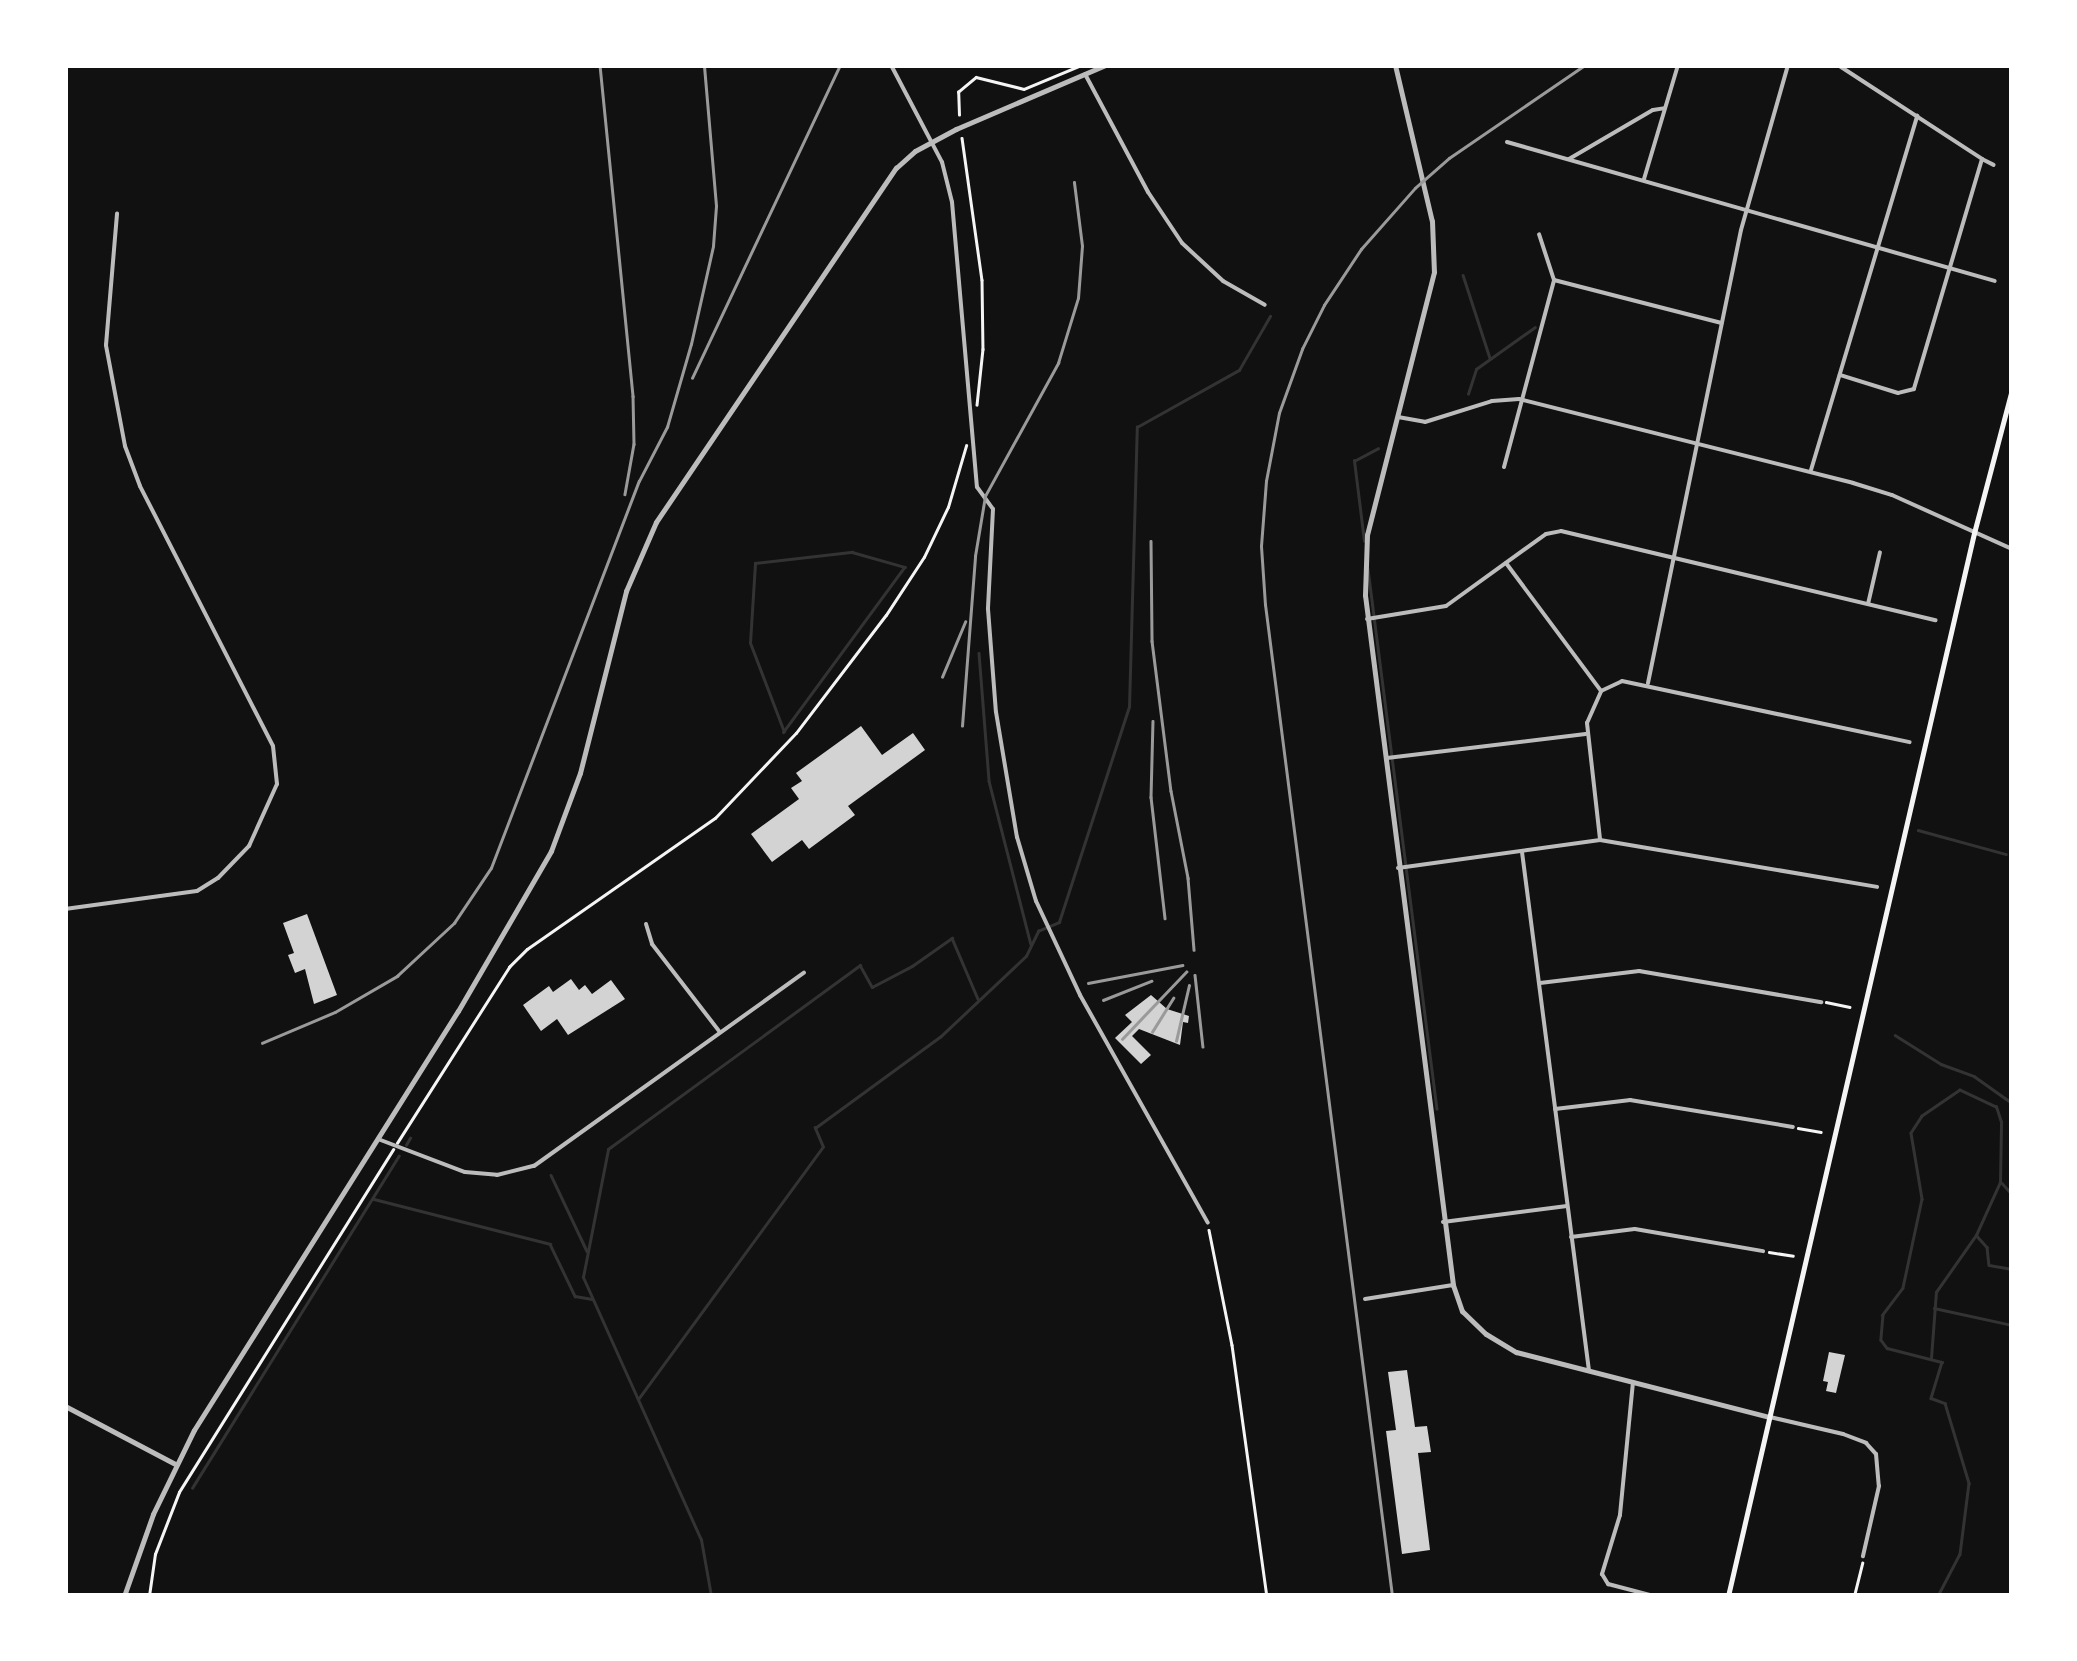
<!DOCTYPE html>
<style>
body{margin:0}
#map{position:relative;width:2077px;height:1661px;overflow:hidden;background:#111;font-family:"Libre Baskerville",serif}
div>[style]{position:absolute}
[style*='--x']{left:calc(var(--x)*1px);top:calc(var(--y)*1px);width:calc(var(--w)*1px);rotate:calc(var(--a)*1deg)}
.stream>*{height:2.5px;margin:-1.25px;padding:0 1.25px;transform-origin:1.25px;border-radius:1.25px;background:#333}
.building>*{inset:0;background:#d3d3d3}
.path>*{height:2.5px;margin:-1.25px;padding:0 1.25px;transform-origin:1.25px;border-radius:1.25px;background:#f5f5f5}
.minor>*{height:4px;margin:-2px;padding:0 2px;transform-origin:2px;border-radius:2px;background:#bcbcbc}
.tertiary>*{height:5px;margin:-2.5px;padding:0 2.5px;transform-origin:2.5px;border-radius:2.5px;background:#bcbcbc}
.secondary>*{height:5px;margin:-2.5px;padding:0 2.5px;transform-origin:2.5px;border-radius:2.5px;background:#f5f5f5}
.rail>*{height:2.5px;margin:-1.25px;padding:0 1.25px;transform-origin:1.25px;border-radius:1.25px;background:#9a9a9a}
span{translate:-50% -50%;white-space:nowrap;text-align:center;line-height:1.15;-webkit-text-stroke:8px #fff;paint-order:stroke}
.frame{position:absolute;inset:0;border:68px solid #fff;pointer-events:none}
</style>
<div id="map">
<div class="stream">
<div style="--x:1463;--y:275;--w:87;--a:72"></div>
<div style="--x:1468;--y:394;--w:26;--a:-72"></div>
<div style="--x:1476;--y:369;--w:72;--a:-35.4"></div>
<div style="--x:1364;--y:541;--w:81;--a:-97.1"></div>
<div style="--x:1354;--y:461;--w:27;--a:-28"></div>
<div style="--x:852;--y:552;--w:55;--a:15.8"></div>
<div style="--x:905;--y:567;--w:205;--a:126.3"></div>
<div style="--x:784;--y:732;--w:95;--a:-110.9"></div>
<div style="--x:750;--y:643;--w:80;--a:-86.4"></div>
<div style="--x:755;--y:563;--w:98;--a:-6.5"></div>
<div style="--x:1368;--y:569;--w:544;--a:82.72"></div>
<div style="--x:979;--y:653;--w:128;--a:85.5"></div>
<div style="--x:989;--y:781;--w:168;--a:75.6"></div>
<div style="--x:1918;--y:830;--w:91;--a:15.3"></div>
<div style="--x:1895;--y:1035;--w:54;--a:32.2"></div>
<div style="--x:1941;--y:1064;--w:35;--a:20"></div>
<div style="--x:1974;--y:1076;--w:47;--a:35.4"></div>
<div style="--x:406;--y:1145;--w:8;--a:-60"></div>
<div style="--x:551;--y:1175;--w:84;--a:64.7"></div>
<div style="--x:2002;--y:1183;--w:15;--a:48"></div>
<div style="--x:374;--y:1199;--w:182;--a:14.3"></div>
<div style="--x:550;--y:1244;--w:58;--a:64.3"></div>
<div style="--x:575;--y:1296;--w:17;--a:10"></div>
<div style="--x:1977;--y:1236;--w:15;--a:48"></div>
<div style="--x:1987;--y:1247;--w:18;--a:84"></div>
<div style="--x:1989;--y:1265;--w:23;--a:10"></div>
<div style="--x:1934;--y:1308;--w:80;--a:12.3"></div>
<div style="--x:1931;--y:1358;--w:66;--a:-85.7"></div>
<div style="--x:1936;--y:1292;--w:70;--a:-54.9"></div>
<div style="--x:1976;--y:1235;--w:58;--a:-65.6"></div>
<div style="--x:2000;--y:1182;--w:60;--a:-89"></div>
<div style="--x:2001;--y:1122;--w:16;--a:-108"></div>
<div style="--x:1996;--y:1107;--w:40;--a:-155"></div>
<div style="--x:1960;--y:1090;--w:46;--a:145.6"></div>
<div style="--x:1922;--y:1116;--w:20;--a:123"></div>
<div style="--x:1911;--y:1133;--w:67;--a:80.5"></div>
<div style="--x:1922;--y:1199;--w:91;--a:102.1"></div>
<div style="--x:1903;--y:1288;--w:34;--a:127"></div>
<div style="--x:1883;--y:1315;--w:25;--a:95"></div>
<div style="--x:1881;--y:1340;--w:10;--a:53"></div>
<div style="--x:1887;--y:1348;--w:57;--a:14.3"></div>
<div style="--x:1942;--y:1362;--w:38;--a:107"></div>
<div style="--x:1931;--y:1398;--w:15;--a:20"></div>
<div style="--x:1945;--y:1403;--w:84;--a:73.3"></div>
<div style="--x:1969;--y:1483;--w:72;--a:97.2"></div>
<div style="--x:1960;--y:1554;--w:47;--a:117.6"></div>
<div style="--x:639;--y:1398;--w:311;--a:-53.8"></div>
<div style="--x:823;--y:1147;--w:21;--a:-113"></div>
<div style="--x:815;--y:1128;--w:155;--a:-36.1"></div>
<div style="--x:940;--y:1037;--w:118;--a:-43.3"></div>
<div style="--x:1026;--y:956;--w:28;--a:-64"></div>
<div style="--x:1038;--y:931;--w:23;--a:-23"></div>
<div style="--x:1059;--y:922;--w:226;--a:-72"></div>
<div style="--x:1129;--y:707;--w:280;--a:-88.4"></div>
<div style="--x:1137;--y:427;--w:117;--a:-29.2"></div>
<div style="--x:1239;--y:370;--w:62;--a:-60.1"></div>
<div style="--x:192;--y:1488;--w:391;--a:-58.1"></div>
<div style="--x:711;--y:1596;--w:57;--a:-100.1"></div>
<div style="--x:701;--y:1540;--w:288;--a:-114.2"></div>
<div style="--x:583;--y:1277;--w:130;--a:-78.9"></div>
<div style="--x:608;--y:1149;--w:312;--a:-36.1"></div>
<div style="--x:860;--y:965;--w:25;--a:61"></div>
<div style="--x:872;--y:987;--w:45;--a:-27.7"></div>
<div style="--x:912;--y:966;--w:49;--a:-35"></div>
<div style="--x:952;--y:938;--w:66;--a:66.9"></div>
</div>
<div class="building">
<div style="clip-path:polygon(861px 726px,882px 755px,913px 733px,925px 750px,848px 806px,855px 815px,809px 849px,802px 840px,772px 862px,751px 834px,799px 799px,791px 788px,802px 781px,796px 773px)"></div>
<div style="clip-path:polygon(307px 914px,337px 995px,314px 1004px,305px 969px,295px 973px,288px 955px,294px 953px,283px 923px)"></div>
<div style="clip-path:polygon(571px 979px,579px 990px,585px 985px,592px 994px,611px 980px,625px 999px,568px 1035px,557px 1019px,541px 1031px,523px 1005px,549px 986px,553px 992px)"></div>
<div style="clip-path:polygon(1151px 995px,1167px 1009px,1189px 1016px,1188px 1023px,1183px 1022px,1180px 1045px,1139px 1029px,1132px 1036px,1151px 1055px,1141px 1064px,1115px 1038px,1132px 1022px,1125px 1015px)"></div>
<div style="clip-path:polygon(1829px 1352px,1845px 1355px,1836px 1393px,1826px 1391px,1828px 1382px,1823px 1381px)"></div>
<div style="clip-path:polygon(1407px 1370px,1415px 1427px,1427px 1426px,1431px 1452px,1418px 1453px,1430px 1550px,1402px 1554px,1386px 1431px,1396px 1430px,1388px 1372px)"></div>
</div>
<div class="path">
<div style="--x:959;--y:115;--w:23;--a:-92"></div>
<div style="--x:958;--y:92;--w:23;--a:-40"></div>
<div style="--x:976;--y:77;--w:49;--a:14"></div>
<div style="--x:1024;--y:89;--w:62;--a:-22.8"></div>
<div style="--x:962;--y:138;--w:143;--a:82"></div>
<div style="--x:982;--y:280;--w:69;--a:89.2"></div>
<div style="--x:983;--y:349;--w:56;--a:96.1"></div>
<div style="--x:1826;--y:1002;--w:24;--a:12"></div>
<div style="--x:1798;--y:1128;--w:23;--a:10"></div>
<div style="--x:397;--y:1143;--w:209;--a:-57.5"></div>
<div style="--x:509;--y:967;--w:25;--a:-45"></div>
<div style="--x:527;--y:949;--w:229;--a:-34.9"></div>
<div style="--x:715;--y:818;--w:117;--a:-46.4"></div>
<div style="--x:796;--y:733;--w:148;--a:-52.7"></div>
<div style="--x:886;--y:615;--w:69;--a:-56.8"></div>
<div style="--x:924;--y:557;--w:55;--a:-64.4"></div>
<div style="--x:948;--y:507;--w:64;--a:-73.6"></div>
<div style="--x:1209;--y:1230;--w:117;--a:78.7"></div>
<div style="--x:1232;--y:1345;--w:253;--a:82.1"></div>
<div style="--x:1769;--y:1252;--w:24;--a:9"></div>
<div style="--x:149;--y:1596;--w:42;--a:-81.9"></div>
<div style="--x:155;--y:1554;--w:66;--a:-68.8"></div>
<div style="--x:179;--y:1492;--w:404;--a:-58"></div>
<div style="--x:1854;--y:1596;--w:34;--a:-76"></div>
</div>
<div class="minor">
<div style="--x:891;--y:65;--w:110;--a:62.3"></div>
<div style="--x:942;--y:162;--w:41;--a:76"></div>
<div style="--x:952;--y:202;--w:286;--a:85"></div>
<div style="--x:977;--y:487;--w:27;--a:54"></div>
<div style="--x:993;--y:509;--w:100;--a:92.9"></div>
<div style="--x:988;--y:609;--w:103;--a:85.6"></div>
<div style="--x:996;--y:712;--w:127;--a:80.5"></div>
<div style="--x:1017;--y:837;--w:67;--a:73.5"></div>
<div style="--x:1036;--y:901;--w:104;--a:64.9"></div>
<div style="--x:1080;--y:995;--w:261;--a:60.7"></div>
<div style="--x:1838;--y:65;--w:172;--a:33.1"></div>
<div style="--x:1982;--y:159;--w:240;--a:106.5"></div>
<div style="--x:1914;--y:389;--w:16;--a:166"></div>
<div style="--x:1898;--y:393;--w:61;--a:-162.8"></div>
<div style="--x:1085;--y:74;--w:134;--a:61.9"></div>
<div style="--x:1148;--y:192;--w:61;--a:56.3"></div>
<div style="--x:1182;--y:243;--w:56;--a:42.8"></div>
<div style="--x:1223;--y:281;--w:48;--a:29.7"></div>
<div style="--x:1507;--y:142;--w:507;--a:15.9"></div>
<div style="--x:1569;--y:159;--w:97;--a:-30.3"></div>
<div style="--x:1653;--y:110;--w:12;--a:-9"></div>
<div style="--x:1982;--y:159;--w:13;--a:27"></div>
<div style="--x:1644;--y:179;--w:119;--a:-73.4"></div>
<div style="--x:1554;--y:280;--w:173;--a:14.4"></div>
<div style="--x:1398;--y:417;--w:27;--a:10"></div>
<div style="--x:1425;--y:422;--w:70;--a:-17.4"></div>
<div style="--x:1492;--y:401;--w:27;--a:-4"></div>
<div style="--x:1519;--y:399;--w:344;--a:14.1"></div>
<div style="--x:1853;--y:483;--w:41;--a:17.1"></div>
<div style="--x:1892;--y:495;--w:132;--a:24.2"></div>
<div style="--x:1504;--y:467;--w:194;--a:-75"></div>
<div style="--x:1554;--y:280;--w:48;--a:-108.1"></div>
<div style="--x:1811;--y:470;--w:370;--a:-73.3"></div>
<div style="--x:1506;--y:563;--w:159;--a:53.4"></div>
<div style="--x:1868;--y:604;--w:53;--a:-77"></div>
<div style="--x:1367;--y:619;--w:80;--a:-9.3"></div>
<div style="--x:1446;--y:606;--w:123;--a:-35.8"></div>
<div style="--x:1546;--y:534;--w:15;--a:-11"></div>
<div style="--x:1561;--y:531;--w:385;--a:13.4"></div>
<div style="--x:1648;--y:683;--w:462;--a:-78.4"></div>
<div style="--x:1741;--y:230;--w:172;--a:-74.1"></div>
<div style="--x:1387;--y:758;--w:200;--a:-6.9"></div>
<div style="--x:1600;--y:839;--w:117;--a:-96.4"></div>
<div style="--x:1587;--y:723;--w:35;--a:-66"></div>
<div style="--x:1601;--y:691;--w:23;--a:-25"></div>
<div style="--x:1622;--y:681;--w:294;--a:12"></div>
<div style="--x:1522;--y:852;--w:523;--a:82.64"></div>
<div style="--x:1398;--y:868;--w:204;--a:-7.9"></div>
<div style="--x:1600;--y:840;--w:281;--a:9.6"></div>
<div style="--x:65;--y:909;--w:133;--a:-7.8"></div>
<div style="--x:197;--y:891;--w:25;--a:-32"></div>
<div style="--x:218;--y:878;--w:45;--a:-45.9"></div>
<div style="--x:249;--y:846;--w:68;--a:-65.7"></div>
<div style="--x:277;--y:784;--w:38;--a:-96"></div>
<div style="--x:273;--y:746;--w:292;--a:-117.1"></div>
<div style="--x:140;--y:486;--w:43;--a:-110.6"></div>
<div style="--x:125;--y:446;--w:103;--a:-100.7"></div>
<div style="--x:106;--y:345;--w:132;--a:-85.2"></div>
<div style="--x:646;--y:924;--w:21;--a:73"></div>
<div style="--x:652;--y:944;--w:110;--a:52.4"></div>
<div style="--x:1540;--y:983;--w:100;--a:-6.9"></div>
<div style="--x:1639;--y:971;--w:185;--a:9.7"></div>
<div style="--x:1555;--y:1109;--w:76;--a:-6.8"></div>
<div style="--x:1630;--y:1100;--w:165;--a:9.4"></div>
<div style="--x:378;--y:1139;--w:93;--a:20.8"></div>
<div style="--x:465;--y:1172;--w:32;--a:5"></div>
<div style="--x:497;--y:1175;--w:38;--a:-14"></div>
<div style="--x:534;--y:1166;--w:332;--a:-35.6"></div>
<div style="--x:1443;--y:1222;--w:125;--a:-7.4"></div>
<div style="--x:1571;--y:1237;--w:64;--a:-7.1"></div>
<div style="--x:1635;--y:1229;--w:130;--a:9.8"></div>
<div style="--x:1365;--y:1299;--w:89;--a:-9"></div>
<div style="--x:1633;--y:1382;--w:134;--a:95.6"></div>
<div style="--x:1620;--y:1515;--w:62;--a:107"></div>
<div style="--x:1602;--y:1574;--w:12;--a:59"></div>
<div style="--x:1608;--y:1584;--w:48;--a:14.6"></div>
<div style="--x:1770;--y:1417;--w:75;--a:13.1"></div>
<div style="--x:1843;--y:1434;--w:25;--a:21"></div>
<div style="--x:1866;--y:1443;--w:15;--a:48"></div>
<div style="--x:1876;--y:1454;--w:32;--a:85"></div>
<div style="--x:1879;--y:1486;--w:72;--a:102.9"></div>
</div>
<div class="tertiary">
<div style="--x:1395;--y:65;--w:160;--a:76.7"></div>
<div style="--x:1432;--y:221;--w:51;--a:87.8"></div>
<div style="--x:1434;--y:272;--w:271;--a:104.3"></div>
<div style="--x:1367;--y:535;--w:60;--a:91.9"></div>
<div style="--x:1365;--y:595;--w:696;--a:82.73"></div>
<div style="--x:1453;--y:1285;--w:28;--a:71"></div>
<div style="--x:1462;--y:1311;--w:33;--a:44"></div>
<div style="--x:1486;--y:1334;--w:35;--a:31"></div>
<div style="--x:1516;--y:1352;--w:262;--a:14.4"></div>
<div style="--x:65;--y:1406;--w:124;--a:27.8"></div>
<div style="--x:124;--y:1596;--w:87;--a:-70.5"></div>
<div style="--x:153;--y:1514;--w:93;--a:-64"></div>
<div style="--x:194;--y:1430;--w:495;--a:-57.8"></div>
<div style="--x:458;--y:1011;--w:185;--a:-59.8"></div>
<div style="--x:551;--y:851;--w:83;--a:-69.6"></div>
<div style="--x:580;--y:773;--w:188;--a:-75.8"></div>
<div style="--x:626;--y:591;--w:75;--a:-66.5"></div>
<div style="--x:656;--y:522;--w:428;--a:-55.9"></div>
<div style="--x:896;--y:168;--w:25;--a:-42"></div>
<div style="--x:915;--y:151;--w:47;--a:-28.2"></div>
<div style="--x:956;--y:129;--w:162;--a:-23.2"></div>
</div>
<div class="secondary">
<div style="--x:1728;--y:1596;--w:1091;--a:-76.97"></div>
<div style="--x:1974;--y:533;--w:149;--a:-75.2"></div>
</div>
<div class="rail">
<div style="--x:600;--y:65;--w:333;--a:84.3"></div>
<div style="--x:633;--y:396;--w:48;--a:88.8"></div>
<div style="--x:634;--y:444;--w:51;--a:100.2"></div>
<div style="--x:692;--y:378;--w:346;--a:-64.7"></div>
<div style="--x:1151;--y:541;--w:100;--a:89.4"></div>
<div style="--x:1152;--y:641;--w:151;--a:82.8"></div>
<div style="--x:1171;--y:791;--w:89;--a:78.9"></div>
<div style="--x:1188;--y:878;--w:72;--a:85.2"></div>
<div style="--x:942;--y:677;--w:60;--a:-67.3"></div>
<div style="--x:1153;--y:721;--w:76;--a:91.5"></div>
<div style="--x:1151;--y:797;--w:122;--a:83.4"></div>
<div style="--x:962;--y:726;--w:170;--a:-85.6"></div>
<div style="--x:975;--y:556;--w:61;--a:-80.5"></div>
<div style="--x:985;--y:496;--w:152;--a:-61.2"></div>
<div style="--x:1058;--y:363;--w:68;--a:-72.9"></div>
<div style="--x:1078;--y:298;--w:52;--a:-85.6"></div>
<div style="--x:1082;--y:246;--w:64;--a:-97.2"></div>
<div style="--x:1195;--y:975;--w:72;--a:83.7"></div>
<div style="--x:1088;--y:983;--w:96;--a:-10.8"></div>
<div style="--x:1103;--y:1000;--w:52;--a:-21.6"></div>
<div style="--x:1152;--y:1032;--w:40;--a:-58"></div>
<div style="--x:1122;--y:1039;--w:93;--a:-46.3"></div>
<div style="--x:1176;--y:1041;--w:57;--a:-76.9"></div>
<div style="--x:262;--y:1043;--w:79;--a:-23"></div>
<div style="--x:335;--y:1012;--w:72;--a:-30.1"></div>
<div style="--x:397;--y:976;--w:78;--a:-42.9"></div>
<div style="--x:454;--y:923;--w:66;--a:-56.1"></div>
<div style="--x:491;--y:868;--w:414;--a:-69.1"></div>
<div style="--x:639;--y:481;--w:61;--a:-62.6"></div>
<div style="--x:667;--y:427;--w:86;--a:-73.9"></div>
<div style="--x:691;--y:344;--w:100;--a:-77.3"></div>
<div style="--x:713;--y:246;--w:40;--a:-85.7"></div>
<div style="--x:716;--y:206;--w:142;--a:-94.9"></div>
<div style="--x:1392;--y:1596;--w:999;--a:-97.3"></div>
<div style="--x:1265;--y:605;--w:59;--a:-93.9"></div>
<div style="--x:1261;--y:546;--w:65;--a:-85.6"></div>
<div style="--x:1266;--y:481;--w:69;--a:-79.2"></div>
<div style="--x:1279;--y:413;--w:68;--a:-70.2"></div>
<div style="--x:1302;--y:349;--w:49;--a:-63.4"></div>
<div style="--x:1324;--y:305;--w:67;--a:-56.5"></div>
<div style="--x:1361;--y:249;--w:81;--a:-48.5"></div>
<div style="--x:1415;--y:188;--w:45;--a:-41.4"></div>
<div style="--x:1449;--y:158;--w:165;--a:-34.4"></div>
</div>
<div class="frame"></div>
</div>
